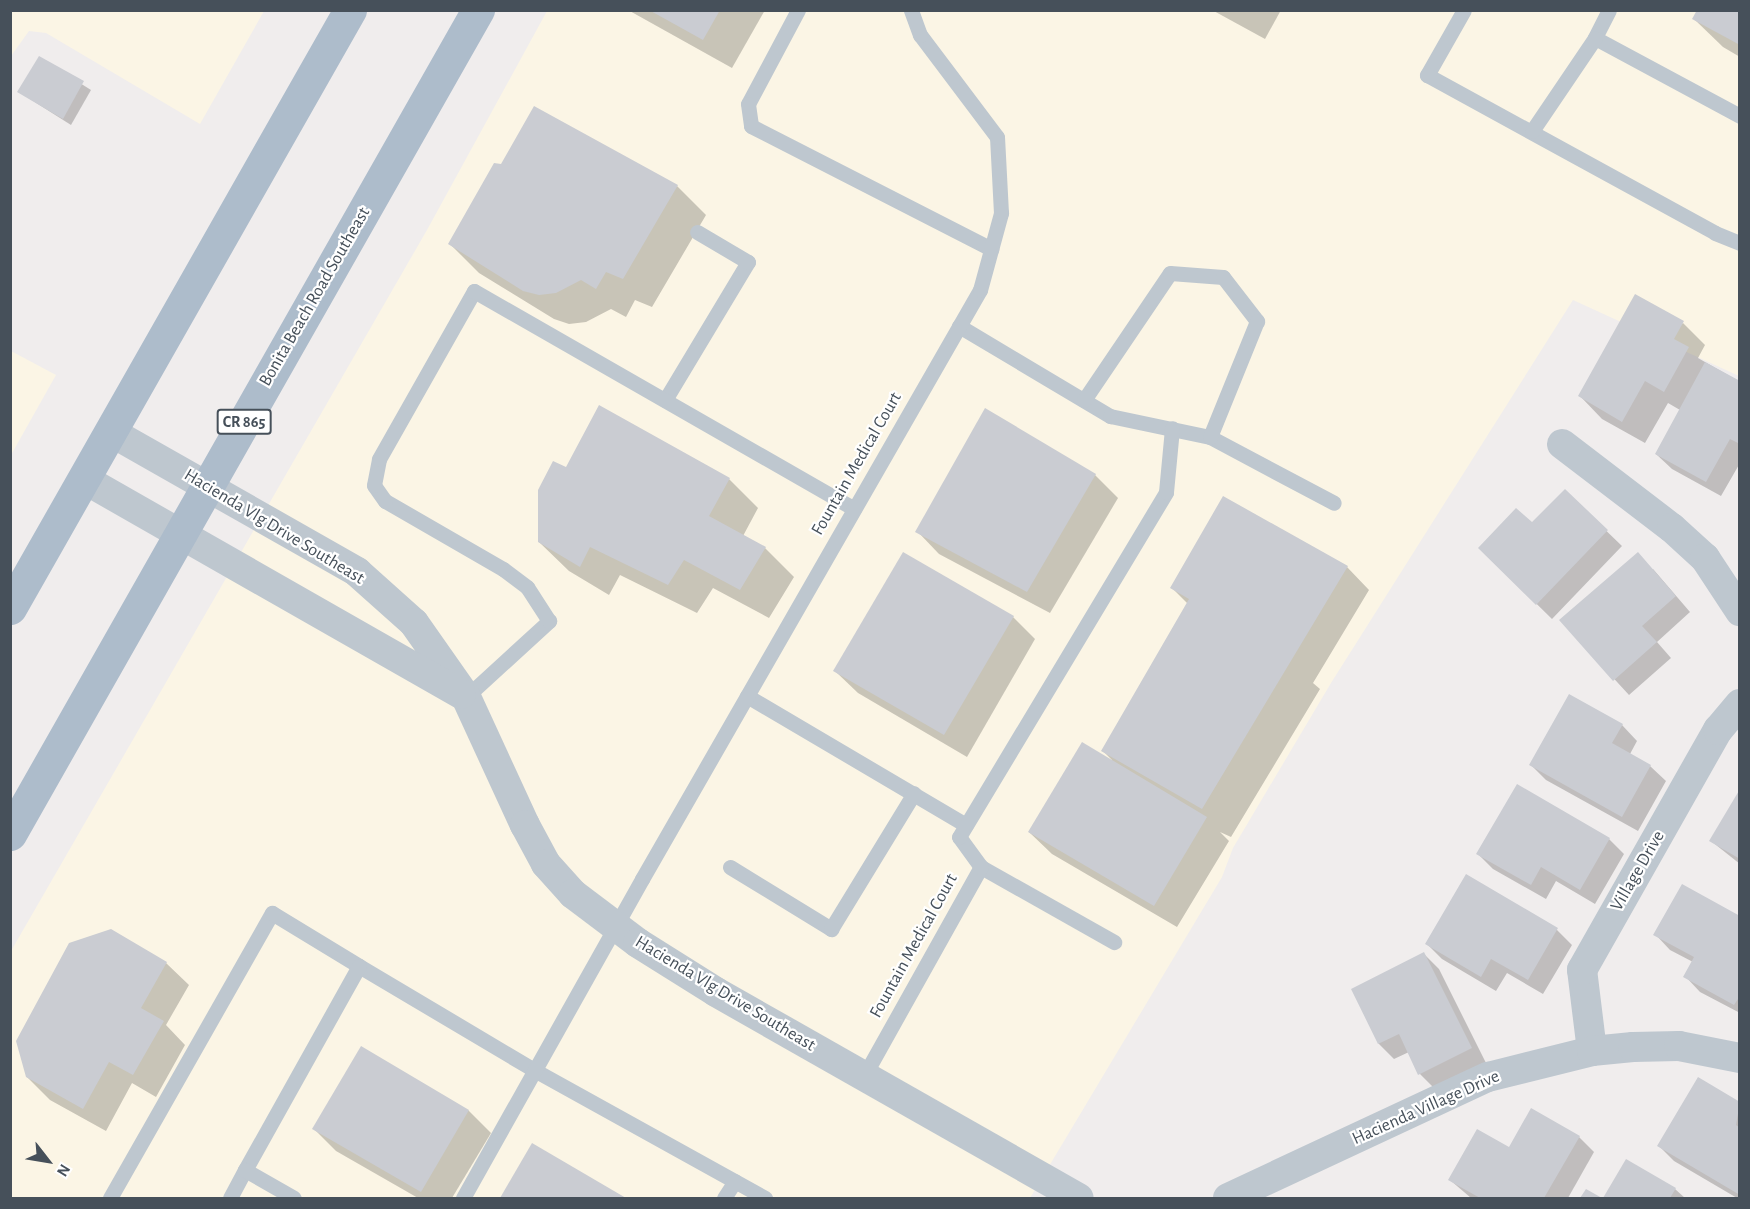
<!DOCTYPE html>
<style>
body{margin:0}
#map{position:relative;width:1750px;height:1209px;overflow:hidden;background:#f0eded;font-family:"Alegreya Sans",sans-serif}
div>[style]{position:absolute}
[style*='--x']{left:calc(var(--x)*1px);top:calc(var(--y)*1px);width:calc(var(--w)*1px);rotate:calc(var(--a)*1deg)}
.commercial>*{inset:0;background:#fbf5e5}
.shadow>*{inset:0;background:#0003}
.building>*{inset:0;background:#caccd2}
.lane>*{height:15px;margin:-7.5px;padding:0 7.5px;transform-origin:7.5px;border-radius:7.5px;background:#bec7cf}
.street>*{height:30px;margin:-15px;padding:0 15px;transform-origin:15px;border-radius:15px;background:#bec7cf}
.primary>*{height:33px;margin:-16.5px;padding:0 16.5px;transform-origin:16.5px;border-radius:16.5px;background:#adbccb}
span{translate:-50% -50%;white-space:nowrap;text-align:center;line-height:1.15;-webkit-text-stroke:4.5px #fff;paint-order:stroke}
.shield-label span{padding:2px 4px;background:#fff;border:2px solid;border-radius:4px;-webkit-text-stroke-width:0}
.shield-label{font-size:16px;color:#46505a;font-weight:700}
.street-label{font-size:18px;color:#46505a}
.frame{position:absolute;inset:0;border:12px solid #46505a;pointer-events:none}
.north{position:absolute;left:18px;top:1131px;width:60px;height:60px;-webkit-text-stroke:4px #fff;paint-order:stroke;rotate:121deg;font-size:16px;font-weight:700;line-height:24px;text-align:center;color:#46505a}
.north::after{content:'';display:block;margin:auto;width:21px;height:27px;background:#46505a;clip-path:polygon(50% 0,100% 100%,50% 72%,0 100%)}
</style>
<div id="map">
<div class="commercial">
<div style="clip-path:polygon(11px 10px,264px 10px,264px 11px,200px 124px,46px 33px,29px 31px,11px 56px)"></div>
<div style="clip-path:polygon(547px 11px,1739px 11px,1739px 376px,1573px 300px,1331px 683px,1233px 848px,1222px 877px,1030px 1198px,11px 1198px,11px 951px,427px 230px)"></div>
<div style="clip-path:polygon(11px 351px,56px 375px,11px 455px)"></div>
</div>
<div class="shadow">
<div style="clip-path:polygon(628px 10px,765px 10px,732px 68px)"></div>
<div style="clip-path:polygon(1212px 10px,1281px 10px,1265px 39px)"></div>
<div style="clip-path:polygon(1740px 10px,1740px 57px,1723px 47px,1694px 19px)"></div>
<div style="clip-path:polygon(40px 58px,91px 90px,71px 125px,19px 92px)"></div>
<div style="clip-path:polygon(677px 186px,706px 215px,652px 307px,635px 300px,626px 317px,611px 309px,586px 322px,569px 324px,554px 319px,479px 273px,450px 244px)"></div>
<div style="clip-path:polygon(1683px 323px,1705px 345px,1698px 358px,1740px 382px,1740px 463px,1721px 496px,1672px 469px,1656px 454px,1680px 410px,1668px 403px,1645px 443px,1602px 419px,1580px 396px)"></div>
<div style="clip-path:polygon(566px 469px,729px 479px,758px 508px,743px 536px,765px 548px,794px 577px,769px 618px,713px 588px,697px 613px,620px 575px,609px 595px,569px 571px,539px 542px,539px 491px)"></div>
<div style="clip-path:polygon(1095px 475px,1118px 498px,1050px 613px,939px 554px,917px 531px)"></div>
<div style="clip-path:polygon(1565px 491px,1622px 546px,1552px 619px,1480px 548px,1532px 524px)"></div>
<div style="clip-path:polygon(1347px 567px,1369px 590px,1313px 683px,1320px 689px,1231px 837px,1220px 832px,1229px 841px,1177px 927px,1052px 854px,1029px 832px,1112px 760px,1103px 751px,1188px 604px,1172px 588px)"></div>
<div style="clip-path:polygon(1653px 569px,1690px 612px,1657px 642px,1671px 658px,1629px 695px,1561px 621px)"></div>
<div style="clip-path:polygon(1013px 617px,1035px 639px,967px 757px,858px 693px,835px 671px)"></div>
<div style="clip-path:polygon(1622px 725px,1637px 741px,1630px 754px,1650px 766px,1666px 781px,1638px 831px,1546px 780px,1531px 765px)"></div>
<div style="clip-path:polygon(1740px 793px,1740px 864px,1711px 841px)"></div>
<div style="clip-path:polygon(1609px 839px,1624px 854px,1595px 904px,1556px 881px,1546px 899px,1493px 869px,1478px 854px)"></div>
<div style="clip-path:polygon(1467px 876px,1557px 930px,1572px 945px,1543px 994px,1507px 973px,1496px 991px,1442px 959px,1427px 944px)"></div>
<div style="clip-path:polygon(1740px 918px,1740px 1013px,1700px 992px,1685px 976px,1693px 962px,1670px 950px,1655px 934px)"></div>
<div style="clip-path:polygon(1424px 954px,1439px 969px,1486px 1063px,1435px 1089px,1420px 1074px,1409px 1052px,1394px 1059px,1379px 1044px,1353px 990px)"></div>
<div style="clip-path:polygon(166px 963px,189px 985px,166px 1025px,185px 1045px,156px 1097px,132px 1083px,106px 1131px,50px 1100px,27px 1077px)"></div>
<div style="clip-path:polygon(361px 1048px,469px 1111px,491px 1133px,452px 1198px,418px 1198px,336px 1151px,314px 1129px)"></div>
<div style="clip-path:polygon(1740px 1104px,1740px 1198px,1737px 1198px,1674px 1161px,1659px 1146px)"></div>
<div style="clip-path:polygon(1579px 1137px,1594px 1152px,1568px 1198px,1471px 1198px,1450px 1180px,1509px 1149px)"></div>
<div style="clip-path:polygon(533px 1145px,623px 1198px,502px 1198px)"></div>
<div style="clip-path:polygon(1627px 1161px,1675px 1189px,1685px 1198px,1605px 1198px)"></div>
</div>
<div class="building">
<div style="clip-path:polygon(649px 10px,720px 10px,703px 40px)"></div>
<div style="clip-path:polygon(1697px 10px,1740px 10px,1740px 45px,1692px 19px)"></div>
<div style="clip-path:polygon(39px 56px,84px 81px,63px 119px,17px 92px)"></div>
<div style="clip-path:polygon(534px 106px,678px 185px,623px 279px,606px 272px,596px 289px,581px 280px,556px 293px,539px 295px,523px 291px,448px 244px,494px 163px,501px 164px)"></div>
<div style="clip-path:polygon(1635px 294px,1684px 321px,1674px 339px,1689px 347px,1664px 392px,1645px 381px,1622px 422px,1578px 396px)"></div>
<div style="clip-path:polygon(1705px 362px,1740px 381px,1740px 444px,1730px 439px,1706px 482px,1655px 454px)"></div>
<div style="clip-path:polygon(599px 405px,730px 478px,709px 516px,766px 547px,740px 590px,684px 560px,668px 585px,590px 547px,580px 567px,538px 542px,538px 490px,553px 461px,566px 467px)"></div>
<div style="clip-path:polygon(985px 408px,1096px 474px,1027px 592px,915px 532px)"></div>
<div style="clip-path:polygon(1565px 489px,1608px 530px,1536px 605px,1478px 548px,1516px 508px,1532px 522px)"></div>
<div style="clip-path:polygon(1223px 496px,1348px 566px,1202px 809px,1101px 751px,1189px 599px,1170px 588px)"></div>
<div style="clip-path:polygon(903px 552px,1014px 616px,944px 735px,833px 671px)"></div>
<div style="clip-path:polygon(1638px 552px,1676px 596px,1642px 626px,1657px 642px,1613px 681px,1559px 620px)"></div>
<div style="clip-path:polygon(1569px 694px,1623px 724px,1612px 743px,1651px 765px,1622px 817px,1529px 765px)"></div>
<div style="clip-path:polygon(1082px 742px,1207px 817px,1154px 906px,1028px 832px)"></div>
<div style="clip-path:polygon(1517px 784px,1610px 838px,1580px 890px,1541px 867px,1531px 885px,1476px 854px)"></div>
<div style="clip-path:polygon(1740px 789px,1740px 859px,1709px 841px)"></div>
<div style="clip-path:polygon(1466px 874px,1558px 928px,1528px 980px,1491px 959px,1481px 977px,1425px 944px)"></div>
<div style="clip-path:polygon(1682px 884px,1740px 916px,1740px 996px,1734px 1005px,1683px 977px,1694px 957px,1653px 935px)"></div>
<div style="clip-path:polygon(111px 929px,167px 962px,141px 1008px,164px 1021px,133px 1075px,109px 1062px,83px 1109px,26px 1077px,16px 1041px,69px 943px)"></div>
<div style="clip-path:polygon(1424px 952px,1472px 1048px,1418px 1075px,1399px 1034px,1378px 1044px,1351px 989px)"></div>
<div style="clip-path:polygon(361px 1046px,469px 1110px,421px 1192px,312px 1129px)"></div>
<div style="clip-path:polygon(1698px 1077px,1740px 1102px,1736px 1125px,1740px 1128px,1740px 1195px,1657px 1146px)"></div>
<div style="clip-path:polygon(1531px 1108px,1580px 1136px,1544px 1198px,1480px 1198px,1448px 1180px,1477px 1129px,1509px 1147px)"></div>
<div style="clip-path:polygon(532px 1143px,626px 1198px,500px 1198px)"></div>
<div style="clip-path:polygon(1626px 1159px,1676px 1188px,1670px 1198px,1603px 1198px)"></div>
<div style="clip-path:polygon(1586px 1189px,1602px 1198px,1580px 1198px)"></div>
</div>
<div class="lane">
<div style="--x:798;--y:10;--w:106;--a:118"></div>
<div style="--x:748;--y:104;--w:22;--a:82"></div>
<div style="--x:751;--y:126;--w:270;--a:27.1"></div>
<div style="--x:1464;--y:10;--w:75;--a:119.6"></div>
<div style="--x:1427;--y:75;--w:328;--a:28.7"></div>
<div style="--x:1715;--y:233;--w:27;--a:22"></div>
<div style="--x:1609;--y:10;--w:31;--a:117"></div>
<div style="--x:1595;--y:38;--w:165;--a:28.3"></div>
<div style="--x:1532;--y:131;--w:112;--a:-55.9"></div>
<div style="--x:959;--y:326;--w:176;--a:30.8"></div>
<div style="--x:1110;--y:416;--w:102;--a:11.9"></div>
<div style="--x:1210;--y:437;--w:140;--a:28"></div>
<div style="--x:665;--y:400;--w:161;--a:-59"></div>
<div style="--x:748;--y:262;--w:59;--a:-149.5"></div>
<div style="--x:1084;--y:400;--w:153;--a:-55.9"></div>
<div style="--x:1170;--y:273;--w:53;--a:4.3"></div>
<div style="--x:1223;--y:277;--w:56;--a:52.3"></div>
<div style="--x:1257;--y:321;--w:125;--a:112.1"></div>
<div style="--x:747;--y:696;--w:254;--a:30.5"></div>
<div style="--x:466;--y:697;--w:113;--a:-42.5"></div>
<div style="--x:549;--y:621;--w:40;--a:-122.9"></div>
<div style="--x:527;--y:587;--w:30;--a:-143"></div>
<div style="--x:503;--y:569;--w:136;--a:-150"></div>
<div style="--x:385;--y:501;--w:19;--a:-125"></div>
<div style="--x:374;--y:485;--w:26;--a:-79"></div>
<div style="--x:379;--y:459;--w:193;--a:-60.5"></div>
<div style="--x:474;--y:291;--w:438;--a:29.8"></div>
<div style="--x:730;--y:867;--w:119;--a:31.5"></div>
<div style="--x:831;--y:929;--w:159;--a:-58.6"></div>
<div style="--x:981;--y:867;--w:153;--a:29.4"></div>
<div style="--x:359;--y:966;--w:206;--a:30.7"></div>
<div style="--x:536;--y:1071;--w:262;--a:29"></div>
<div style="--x:864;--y:1076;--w:240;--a:-60.8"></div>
<div style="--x:981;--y:867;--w:37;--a:-126"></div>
<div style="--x:959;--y:837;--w:402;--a:-59"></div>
<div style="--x:1166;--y:492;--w:64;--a:-84.6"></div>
<div style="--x:110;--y:1198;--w:328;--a:-60.4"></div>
<div style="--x:272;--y:913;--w:102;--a:31.3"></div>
<div style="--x:359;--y:966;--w:234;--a:119.2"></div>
<div style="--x:230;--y:1198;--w:32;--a:-62"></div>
<div style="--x:245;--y:1170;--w:56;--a:29.7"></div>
<div style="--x:463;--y:1198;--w:366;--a:-60.7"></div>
<div style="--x:642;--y:879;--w:679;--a:-60.15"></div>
<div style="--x:980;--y:290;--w:80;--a:-74.7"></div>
<div style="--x:1001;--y:213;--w:76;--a:-93"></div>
<div style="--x:997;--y:137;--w:128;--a:-127"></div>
<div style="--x:920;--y:35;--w:27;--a:-110"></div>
<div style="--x:724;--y:1198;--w:20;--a:-57"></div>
</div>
<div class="street">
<div style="--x:111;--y:432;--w:283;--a:29.6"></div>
<div style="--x:357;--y:572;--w:76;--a:41.8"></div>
<div style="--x:414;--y:623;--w:90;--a:54.9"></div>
<div style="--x:466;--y:697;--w:141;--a:65.3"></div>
<div style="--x:525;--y:825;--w:44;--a:61.7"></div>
<div style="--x:546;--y:864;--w:40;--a:48"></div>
<div style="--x:573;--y:894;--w:81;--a:37"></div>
<div style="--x:638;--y:943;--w:92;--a:32.1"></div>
<div style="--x:716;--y:992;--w:417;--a:29.6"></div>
<div style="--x:1562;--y:444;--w:138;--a:37.4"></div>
<div style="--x:1672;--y:528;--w:45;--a:42.3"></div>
<div style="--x:1705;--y:558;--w:64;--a:56.6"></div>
<div style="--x:84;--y:479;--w:434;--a:29.7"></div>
<div style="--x:1592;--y:1051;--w:82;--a:-97"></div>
<div style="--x:1582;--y:970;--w:276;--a:-60.5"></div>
<div style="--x:1718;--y:730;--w:34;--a:-50"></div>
<div style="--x:1228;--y:1198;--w:287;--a:-25"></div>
<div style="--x:1488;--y:1077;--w:107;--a:-14"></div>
<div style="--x:1592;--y:1051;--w:41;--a:-5.6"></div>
<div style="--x:1633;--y:1047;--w:46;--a:-1.2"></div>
<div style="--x:1679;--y:1046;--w:62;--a:11.1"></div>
</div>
<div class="primary">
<div style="--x:10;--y:608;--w:688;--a:-60.38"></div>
<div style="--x:10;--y:834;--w:948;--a:-60.41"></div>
</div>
<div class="shield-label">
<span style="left:244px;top:422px">CR 865</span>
</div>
<div class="street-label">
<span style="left:315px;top:297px;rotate:-60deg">Bonita Beach Road Southeast</span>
<span style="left:857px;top:464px;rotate:-60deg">Fountain Medical Court</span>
<span style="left:274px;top:527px;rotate:31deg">Hacienda Vlg Drive Southeast</span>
<span style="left:1638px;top:871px;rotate:-60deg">Village Drive</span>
<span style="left:914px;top:946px;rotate:-61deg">Fountain Medical Court</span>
<span style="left:725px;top:994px;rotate:31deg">Hacienda Vlg Drive Southeast</span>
<span style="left:1426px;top:1108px;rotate:-24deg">Hacienda Village Drive</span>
</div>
<div class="frame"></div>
<div class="north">N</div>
</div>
